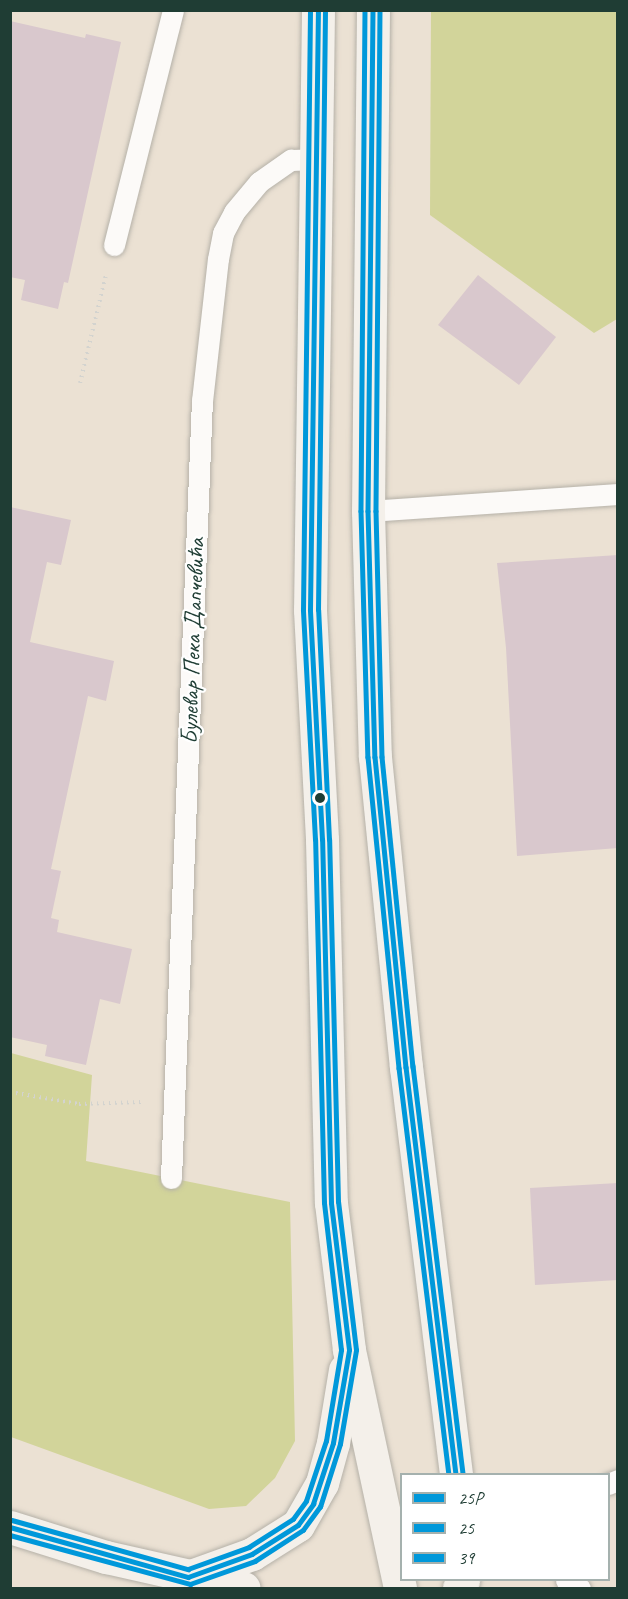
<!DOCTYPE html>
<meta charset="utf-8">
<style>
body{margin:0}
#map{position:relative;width:628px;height:1599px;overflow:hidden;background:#ebe1d3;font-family:Caveat,sans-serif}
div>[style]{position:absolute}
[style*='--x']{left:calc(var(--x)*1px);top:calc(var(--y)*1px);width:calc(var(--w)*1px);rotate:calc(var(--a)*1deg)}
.green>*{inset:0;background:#d2d49a}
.building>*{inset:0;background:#d9c8cd}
.path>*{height:4px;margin-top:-2px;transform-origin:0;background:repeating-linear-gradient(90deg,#d3d3cf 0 1.5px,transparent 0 6px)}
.roads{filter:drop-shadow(0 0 2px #b5b1a8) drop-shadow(0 0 2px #b5b1a8)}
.lane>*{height:21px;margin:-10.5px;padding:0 10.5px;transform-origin:10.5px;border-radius:10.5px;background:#fcfaf8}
.secondary>*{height:33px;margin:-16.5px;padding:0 16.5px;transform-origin:16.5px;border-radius:16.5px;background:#f4f0ea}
.bus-1>*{height:4.5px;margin:-2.25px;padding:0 2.25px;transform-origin:2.25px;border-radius:2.25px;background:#0098da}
.bus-2>*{height:4.5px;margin:-2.25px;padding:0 2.25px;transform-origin:2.25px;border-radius:2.25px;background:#0098da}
.bus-3>*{height:4.5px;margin:-2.25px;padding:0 2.25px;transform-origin:2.25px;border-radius:2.25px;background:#0098da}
.dots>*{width:16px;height:16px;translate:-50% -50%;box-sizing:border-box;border:3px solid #fff;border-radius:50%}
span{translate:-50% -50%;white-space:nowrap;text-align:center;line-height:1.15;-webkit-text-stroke:4.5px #fff;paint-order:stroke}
.street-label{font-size:24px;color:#1f3d34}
.frame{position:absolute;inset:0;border:12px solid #1f3d34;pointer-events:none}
.legend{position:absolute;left:400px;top:1473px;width:210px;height:108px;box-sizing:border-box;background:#fff;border:2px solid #a5b1ae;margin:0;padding:8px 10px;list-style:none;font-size:18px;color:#1f3d34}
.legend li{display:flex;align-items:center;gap:12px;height:30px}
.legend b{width:30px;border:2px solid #a5b1ae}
</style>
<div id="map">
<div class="green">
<div style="clip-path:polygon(431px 11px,617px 11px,617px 319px,594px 333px,430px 215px)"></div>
<div style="clip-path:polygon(11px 1053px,92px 1075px,86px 1161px,290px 1202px,295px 1441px,275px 1478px,246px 1506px,209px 1509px,11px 1437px)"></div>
</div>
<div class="building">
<div style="clip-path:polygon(10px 21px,85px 38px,86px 34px,121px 42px,68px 283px,64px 282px,58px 309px,21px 300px,25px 280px,10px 277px)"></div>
<div style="clip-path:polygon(478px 275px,556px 337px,519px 385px,438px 325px)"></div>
<div style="clip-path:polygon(10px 507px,71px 520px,61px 565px,47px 562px,30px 642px,114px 661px,106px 701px,88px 696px,51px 869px,61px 871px,51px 918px,59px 920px,57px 932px,132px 949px,120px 1004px,100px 999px,86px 1065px,45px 1056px,47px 1045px,10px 1037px)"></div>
<div style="clip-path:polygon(618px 555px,618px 848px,517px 856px,506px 648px,497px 563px)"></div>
<div style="clip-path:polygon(618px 1183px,618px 1280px,535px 1285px,530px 1188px)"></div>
</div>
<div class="path">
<div style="--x:80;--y:383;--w:111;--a:-76.5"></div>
<div style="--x:10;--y:1092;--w:70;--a:9.9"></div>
<div style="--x:79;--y:1104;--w:62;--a:-1.8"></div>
</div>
<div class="roads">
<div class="lane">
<div style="--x:114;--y:245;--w:242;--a:-75.9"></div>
<div style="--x:368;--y:511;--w:251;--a:-3.9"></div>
<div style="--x:171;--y:1178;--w:778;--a:-87.72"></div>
<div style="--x:202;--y:401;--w:143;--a:-83.6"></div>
<div style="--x:218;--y:259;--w:26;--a:-79"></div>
<div style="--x:223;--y:233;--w:24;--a:-62"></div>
<div style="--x:234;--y:212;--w:39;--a:-50"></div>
<div style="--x:259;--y:182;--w:39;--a:-35"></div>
<div style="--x:291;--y:160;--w:25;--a:-2"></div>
<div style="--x:608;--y:1484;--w:11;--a:-22"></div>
<div style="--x:566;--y:1580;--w:16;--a:30"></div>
</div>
<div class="secondary">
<div style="--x:318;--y:10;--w:600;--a:90.76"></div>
<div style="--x:310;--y:610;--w:230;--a:87"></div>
<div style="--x:322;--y:840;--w:363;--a:88.6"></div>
<div style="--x:331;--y:1203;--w:148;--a:83"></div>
<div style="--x:349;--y:1350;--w:243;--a:77.9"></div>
<div style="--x:373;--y:10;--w:501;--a:90.57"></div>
<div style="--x:368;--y:511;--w:246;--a:88.4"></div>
<div style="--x:375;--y:757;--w:312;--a:84.3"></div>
<div style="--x:406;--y:1067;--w:410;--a:83"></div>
<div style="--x:10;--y:1527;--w:101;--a:17.4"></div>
<div style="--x:106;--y:1557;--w:141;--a:12.7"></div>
<div style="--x:188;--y:1577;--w:68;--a:-19.8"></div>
<div style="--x:252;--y:1554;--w:54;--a:-32.2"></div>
<div style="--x:298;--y:1525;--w:48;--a:-60.3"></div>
<div style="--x:322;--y:1483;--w:41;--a:-74.6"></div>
<div style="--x:333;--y:1443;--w:74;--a:-80.7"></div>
<div style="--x:459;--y:1588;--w:9;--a:-63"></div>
</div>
</div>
<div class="bus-1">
<div style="--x:373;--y:10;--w:501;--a:90.57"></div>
<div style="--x:368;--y:511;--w:246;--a:88.4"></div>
<div style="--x:375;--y:757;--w:312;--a:84.3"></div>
<div style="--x:406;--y:1067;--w:410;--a:83"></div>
<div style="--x:10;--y:1527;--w:185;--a:15.7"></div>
<div style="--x:188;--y:1577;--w:68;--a:-19.8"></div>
<div style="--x:252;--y:1554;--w:54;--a:-32.2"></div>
<div style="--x:298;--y:1525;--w:26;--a:-54"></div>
<div style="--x:313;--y:1504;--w:64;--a:-71.8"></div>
<div style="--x:333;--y:1443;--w:94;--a:-80.2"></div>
<div style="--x:349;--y:1350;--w:148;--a:-97"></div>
<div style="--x:331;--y:1203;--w:363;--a:-91.4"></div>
<div style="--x:322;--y:840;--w:230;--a:-93"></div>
<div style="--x:310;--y:610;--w:600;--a:-89.24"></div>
</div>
<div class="bus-2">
<div style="--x:365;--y:10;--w:501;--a:90.46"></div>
<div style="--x:361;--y:511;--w:246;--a:88.4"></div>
<div style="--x:368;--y:757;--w:313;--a:84.3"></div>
<div style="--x:399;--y:1068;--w:409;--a:83"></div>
<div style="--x:10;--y:1535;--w:187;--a:15.2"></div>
<div style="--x:190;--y:1584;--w:69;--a:-19.5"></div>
<div style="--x:255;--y:1561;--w:57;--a:-32.9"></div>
<div style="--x:303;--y:1530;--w:29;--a:-54"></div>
<div style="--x:320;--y:1507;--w:66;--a:-72.4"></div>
<div style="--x:340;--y:1444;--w:95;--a:-80.3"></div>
<div style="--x:356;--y:1350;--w:149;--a:-96.9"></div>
<div style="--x:338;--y:1202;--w:362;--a:-91.4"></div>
<div style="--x:329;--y:840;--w:230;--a:-92.7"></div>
<div style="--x:318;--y:610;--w:600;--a:-89.33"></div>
</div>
<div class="bus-3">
<div style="--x:380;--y:10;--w:501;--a:90.46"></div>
<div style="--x:376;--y:511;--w:246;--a:88.6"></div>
<div style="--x:382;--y:757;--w:311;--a:84.3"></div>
<div style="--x:413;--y:1066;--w:410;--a:83"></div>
<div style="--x:12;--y:1520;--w:183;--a:15.6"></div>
<div style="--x:188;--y:1569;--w:65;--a:-19.8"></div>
<div style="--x:249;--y:1547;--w:52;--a:-32.5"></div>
<div style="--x:293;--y:1519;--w:22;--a:-54"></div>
<div style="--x:306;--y:1501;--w:63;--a:-71.6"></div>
<div style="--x:326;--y:1441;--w:92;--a:-80.6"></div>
<div style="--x:341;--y:1350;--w:148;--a:-96.6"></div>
<div style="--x:324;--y:1203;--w:363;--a:-91.4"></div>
<div style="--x:315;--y:840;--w:230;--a:-93"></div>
<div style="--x:303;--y:610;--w:600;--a:-89.33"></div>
</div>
<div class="dots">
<div style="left:320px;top:798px;background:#1f3d34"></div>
</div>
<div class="street-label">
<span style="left:193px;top:641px;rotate:-88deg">Булевар Пека Дапчевића</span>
</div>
<div class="frame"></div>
<ul class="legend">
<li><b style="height:8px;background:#0098da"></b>25P</li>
<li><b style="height:8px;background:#0098da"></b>25</li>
<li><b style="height:8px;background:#0098da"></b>39</li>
</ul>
</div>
